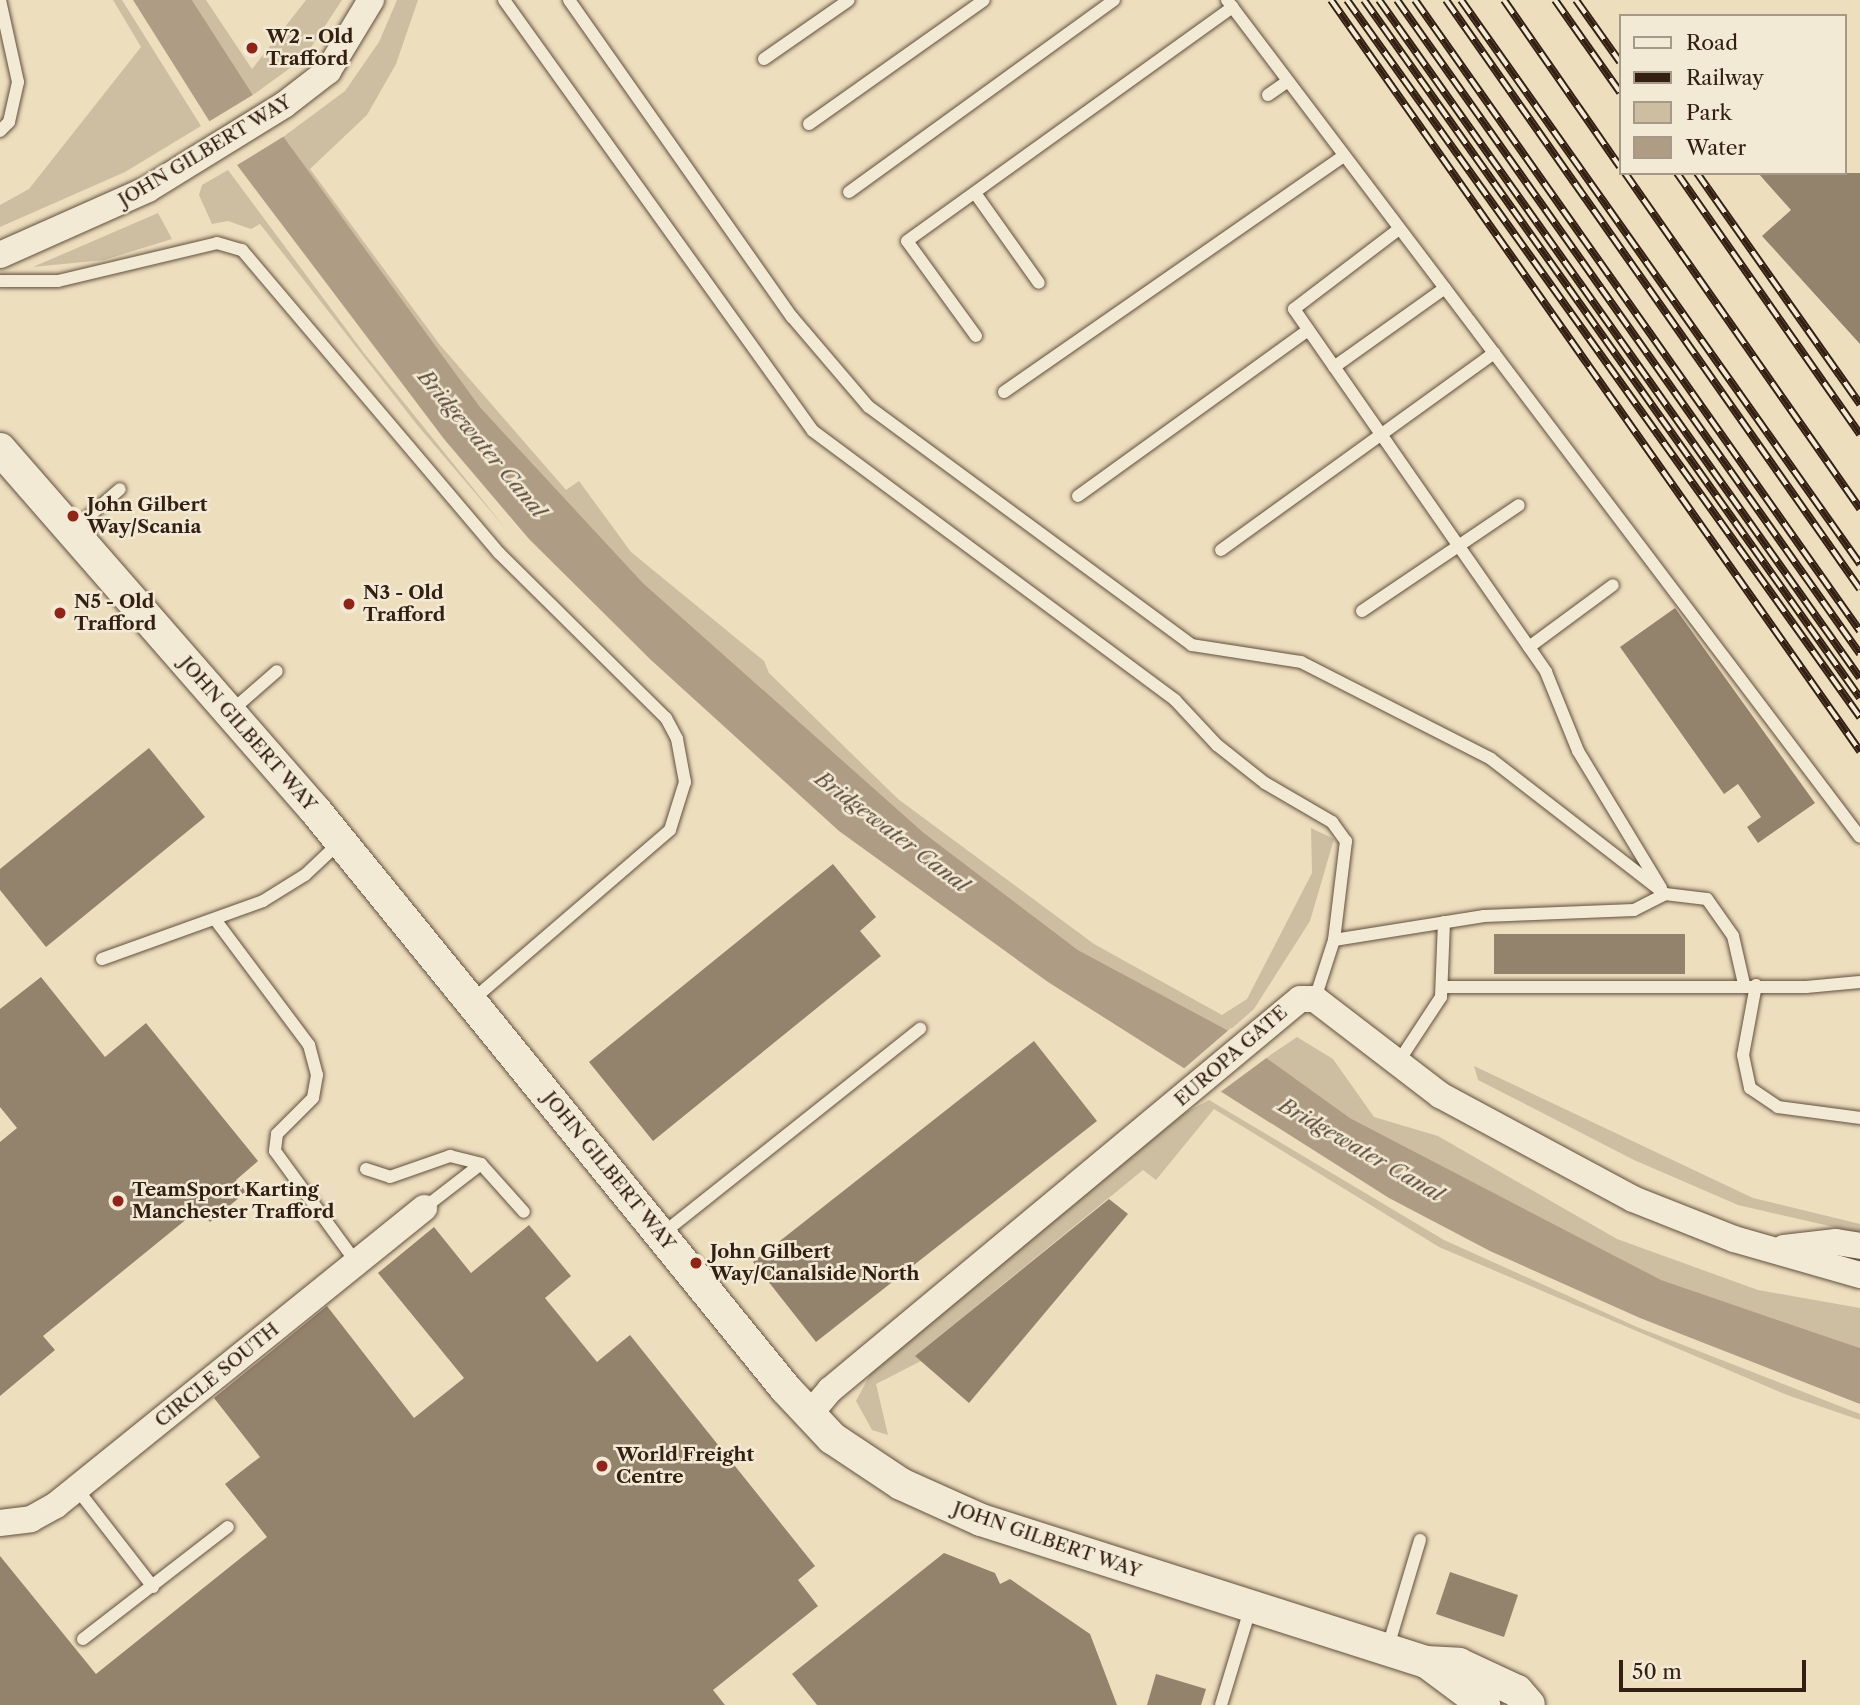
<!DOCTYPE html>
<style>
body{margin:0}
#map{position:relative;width:1860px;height:1705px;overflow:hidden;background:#eddebe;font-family:"Libre Caslon Text",serif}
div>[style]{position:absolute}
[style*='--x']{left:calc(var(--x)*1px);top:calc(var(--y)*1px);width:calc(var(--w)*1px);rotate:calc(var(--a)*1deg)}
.green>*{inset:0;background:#cdbea1}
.water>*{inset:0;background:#ae9d84}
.pier>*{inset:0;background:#eddebe}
.building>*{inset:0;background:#94836c}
.roads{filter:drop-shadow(0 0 2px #62503e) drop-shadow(0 0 2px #62503e)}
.service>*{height:12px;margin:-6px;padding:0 6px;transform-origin:6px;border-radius:6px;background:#f3ead5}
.minor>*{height:26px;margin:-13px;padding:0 13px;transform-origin:13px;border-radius:13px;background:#f3ead5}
.tertiary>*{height:32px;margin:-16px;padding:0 16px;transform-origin:16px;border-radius:16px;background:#f3ead5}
.rail>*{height:8px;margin-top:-4px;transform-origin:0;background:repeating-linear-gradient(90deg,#f3ead5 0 16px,#332013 0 32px);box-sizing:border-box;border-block:2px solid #332013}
.dots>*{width:19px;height:19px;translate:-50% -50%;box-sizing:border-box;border:4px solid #f3ead5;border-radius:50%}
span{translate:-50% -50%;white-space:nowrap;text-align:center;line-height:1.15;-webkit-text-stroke:5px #f3ead5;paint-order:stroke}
.poi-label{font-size:19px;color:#332013;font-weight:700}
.left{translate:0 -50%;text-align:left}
.street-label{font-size:19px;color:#332013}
.water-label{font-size:21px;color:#5e4c3b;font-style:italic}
.legend{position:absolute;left:1619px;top:14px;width:228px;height:161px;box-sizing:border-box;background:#f3ead5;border:2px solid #a69987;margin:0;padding:9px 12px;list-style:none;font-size:21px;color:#332013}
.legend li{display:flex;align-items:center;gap:14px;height:35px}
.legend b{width:35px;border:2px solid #a69987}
.scale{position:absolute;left:1619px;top:1660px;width:187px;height:32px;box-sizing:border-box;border:4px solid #332013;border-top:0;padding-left:9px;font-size:21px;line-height:24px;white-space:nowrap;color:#332013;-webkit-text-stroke:5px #f3ead5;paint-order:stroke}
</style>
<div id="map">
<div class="green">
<div style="clip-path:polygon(113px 0,122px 0,201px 126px,125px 172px,0 227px,0 205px,29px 189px,141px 47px)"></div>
<div style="clip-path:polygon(192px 0,206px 0,252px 69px,306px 0,342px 0,304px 58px,253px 95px)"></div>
<div style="clip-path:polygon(397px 0,418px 0,396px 64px,367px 115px,310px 169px,440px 345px,566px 490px,579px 481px,631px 552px,764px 661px,769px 673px,898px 799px,1094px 944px,1222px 1015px,1247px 999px,1312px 873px,1311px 828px,1334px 839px,1310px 921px,1254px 1009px,1229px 1031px,1078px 950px,924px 833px,643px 583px,480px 407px,283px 137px,345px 91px,379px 42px)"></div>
<div style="clip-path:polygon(228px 170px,364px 353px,506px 529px,418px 426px,260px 224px,251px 229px,228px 221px,212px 224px,199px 195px,202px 185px)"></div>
<div style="clip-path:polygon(158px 213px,172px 239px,104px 260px,33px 267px)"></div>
<div style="clip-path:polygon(1297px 1037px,1333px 1059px,1374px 1117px,1438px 1136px,1617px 1239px,1758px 1290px,1860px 1308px,1860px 1348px,1660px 1280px,1350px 1118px,1266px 1058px)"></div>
<div style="clip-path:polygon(1474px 1066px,1753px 1198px,1860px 1224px,1860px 1233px,1738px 1205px,1634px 1160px,1478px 1080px)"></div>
<div style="clip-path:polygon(1209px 1100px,1444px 1240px,1637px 1327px,1860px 1414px,1860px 1420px,1787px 1395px,1439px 1247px,1214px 1109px,1156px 1180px,1143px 1170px,915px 1356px,921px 1361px,876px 1384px,888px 1435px,872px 1430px,856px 1401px,874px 1367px,1183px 1114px)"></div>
</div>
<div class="water">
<div style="clip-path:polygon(133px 0,192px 0,253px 95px,480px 407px,643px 583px,924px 833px,1078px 950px,1229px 1031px,1350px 1118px,1661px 1280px,1860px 1348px,1860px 1404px,1640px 1318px,1490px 1251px,1389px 1198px,1048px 982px,839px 831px,651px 660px,529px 539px,444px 439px,237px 165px)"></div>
</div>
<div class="pier">
<div style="clip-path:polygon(256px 93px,286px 135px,234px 167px,205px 124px)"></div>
<div style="clip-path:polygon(1231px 1028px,1269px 1056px,1215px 1096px,1180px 1072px)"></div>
</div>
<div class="building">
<div style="clip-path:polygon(1758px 173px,1860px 173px,1860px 344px,1762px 236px,1791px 210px)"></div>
<div style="clip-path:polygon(1675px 608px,1815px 803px,1758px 843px,1747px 827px,1761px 817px,1738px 784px,1724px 794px,1620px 647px)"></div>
<div style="clip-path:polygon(149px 748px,205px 817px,46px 947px,0 890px,0 869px)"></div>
<div style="clip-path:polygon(833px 864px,876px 917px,860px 931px,881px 956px,653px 1141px,589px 1062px)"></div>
<div style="clip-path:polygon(1494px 934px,1685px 934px,1685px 974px,1494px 974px)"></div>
<div style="clip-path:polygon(41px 977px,105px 1057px,146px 1023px,258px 1161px,236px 1180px,246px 1192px,210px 1222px,199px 1209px,43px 1336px,55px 1350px,0 1396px,0 1142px,17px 1128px,0 1107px,0 1009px)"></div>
<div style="clip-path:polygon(1034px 1041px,1097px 1121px,816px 1342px,753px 1262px)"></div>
<div style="clip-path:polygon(1109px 1199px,1128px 1214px,969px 1403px,915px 1356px)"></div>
<div style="clip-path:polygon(529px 1225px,571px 1276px,545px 1298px,597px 1362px,630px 1335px,815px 1566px,798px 1580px,818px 1606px,713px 1690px,725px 1705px,0 1705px,0 1556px,96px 1674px,267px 1537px,225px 1484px,260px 1457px,214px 1398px,327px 1306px,414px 1418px,464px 1378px,378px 1273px,434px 1227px,471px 1273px)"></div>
<div style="clip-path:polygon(944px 1553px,995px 1573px,1000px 1584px,1010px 1579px,1090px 1634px,1117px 1705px,817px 1705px,792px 1674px)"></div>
<div style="clip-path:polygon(1450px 1572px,1518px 1595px,1504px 1637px,1436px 1614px)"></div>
<div style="clip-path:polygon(1156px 1674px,1206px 1689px,1201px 1705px,1147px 1705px)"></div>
</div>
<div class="roads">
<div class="service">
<div style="--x:504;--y:0;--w:530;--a:54.36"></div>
<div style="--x:813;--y:431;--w:451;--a:36.6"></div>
<div style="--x:1175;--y:700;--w:62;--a:47"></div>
<div style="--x:1217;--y:745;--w:61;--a:38.4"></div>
<div style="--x:1265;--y:783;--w:78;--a:30.2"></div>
<div style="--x:1332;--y:822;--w:24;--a:54"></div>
<div style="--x:1346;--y:841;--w:100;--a:96.9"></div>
<div style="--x:1334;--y:940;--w:62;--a:107.9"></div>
<div style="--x:569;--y:0;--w:388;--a:54.9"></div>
<div style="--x:792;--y:317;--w:118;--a:49.5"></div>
<div style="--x:869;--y:407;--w:401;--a:36.4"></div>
<div style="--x:1192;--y:645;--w:110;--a:8.9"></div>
<div style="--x:1301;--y:662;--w:213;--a:27"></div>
<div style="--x:1491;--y:759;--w:220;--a:37.8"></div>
<div style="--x:1665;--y:894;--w:42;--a:6.8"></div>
<div style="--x:1707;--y:899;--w:45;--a:54.9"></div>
<div style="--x:1733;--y:936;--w:49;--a:77.1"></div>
<div style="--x:1227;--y:0;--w:1049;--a:52.9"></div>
<div style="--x:764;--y:59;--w:103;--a:-34.8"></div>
<div style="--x:1268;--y:95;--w:24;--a:-35"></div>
<div style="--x:809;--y:124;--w:214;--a:-35.3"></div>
<div style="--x:0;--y:131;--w:13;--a:-45"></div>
<div style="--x:9;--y:122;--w:41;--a:-77.3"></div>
<div style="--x:18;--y:82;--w:84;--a:-102.4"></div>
<div style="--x:849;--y:192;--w:327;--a:-35.9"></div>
<div style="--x:975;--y:193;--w:110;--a:54.6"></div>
<div style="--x:1399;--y:229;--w:132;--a:142.7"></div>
<div style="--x:1294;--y:309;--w:442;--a:55.2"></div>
<div style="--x:1546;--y:672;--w:85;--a:67.9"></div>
<div style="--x:1578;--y:751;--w:160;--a:58.8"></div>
<div style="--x:0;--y:281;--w:58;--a:0"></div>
<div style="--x:58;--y:281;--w:163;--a:-13.4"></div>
<div style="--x:217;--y:243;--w:26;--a:16"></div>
<div style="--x:242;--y:250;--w:397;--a:49.7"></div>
<div style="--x:499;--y:553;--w:235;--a:44.7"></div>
<div style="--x:666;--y:718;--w:24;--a:62"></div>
<div style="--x:677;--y:739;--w:44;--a:79.5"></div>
<div style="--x:685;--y:782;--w:50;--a:107.4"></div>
<div style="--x:670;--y:830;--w:262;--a:139.3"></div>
<div style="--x:976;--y:336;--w:117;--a:-126"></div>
<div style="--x:907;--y:241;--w:401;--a:-35.7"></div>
<div style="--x:1334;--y:367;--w:136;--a:-35.4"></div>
<div style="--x:1004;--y:392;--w:414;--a:-34.8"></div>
<div style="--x:1078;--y:496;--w:284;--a:-35.8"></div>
<div style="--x:73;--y:530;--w:62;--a:-41.1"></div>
<div style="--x:1221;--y:550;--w:337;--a:-35.8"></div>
<div style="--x:1362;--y:611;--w:189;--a:-34"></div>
<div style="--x:1529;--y:647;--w:104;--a:-36.4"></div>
<div style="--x:230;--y:712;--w:62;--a:-41.1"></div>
<div style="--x:217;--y:922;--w:154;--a:53.2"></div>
<div style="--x:309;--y:1045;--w:31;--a:75"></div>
<div style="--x:317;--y:1075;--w:23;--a:100"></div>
<div style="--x:313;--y:1098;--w:51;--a:135"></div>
<div style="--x:277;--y:1134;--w:17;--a:97"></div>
<div style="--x:275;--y:1151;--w:137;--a:53.9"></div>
<div style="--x:1334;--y:940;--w:152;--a:-9.1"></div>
<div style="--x:1484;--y:916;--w:150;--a:-2.3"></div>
<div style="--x:1634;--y:910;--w:35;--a:-27"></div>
<div style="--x:102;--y:959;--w:171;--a:-19.8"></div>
<div style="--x:263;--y:901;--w:49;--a:-31.8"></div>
<div style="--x:305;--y:875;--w:48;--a:-43.3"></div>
<div style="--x:1756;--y:985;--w:71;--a:100.5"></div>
<div style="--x:1743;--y:1055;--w:34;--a:78"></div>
<div style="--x:1750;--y:1088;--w:34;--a:34"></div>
<div style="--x:1778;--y:1107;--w:83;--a:7.6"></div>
<div style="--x:1442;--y:987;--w:364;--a:0"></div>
<div style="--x:1806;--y:987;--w:54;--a:-5.3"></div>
<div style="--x:1397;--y:1064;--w:80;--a:-56.7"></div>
<div style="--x:1441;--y:997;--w:75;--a:-87.7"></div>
<div style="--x:366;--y:1169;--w:25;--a:18"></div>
<div style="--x:390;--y:1177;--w:64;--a:-19.3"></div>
<div style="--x:450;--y:1156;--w:32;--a:14"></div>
<div style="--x:481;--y:1164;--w:64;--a:48.1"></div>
<div style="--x:424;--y:1208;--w:72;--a:-37.7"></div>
<div style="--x:662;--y:1234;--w:330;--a:-38.5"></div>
<div style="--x:77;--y:1489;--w:124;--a:52.2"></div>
<div style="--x:83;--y:1639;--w:183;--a:-37.7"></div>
<div style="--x:1387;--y:1650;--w:115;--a:-73.3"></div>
<div style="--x:1221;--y:1705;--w:103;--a:-73.1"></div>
</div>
<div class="minor">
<div style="--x:0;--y:255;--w:162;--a:-24"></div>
<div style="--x:148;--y:189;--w:160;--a:-31.7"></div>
<div style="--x:284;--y:105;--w:56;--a:-37.7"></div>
<div style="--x:328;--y:71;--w:83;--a:-58.8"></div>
<div style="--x:1784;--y:1248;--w:52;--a:-6.6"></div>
<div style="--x:1836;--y:1242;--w:24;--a:9"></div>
<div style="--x:809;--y:1415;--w:33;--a:-50"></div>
<div style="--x:830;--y:1390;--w:611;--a:-39.76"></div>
<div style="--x:1300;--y:999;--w:15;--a:0"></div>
<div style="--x:1315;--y:999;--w:158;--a:37.5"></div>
<div style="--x:1440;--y:1095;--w:219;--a:28.3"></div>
<div style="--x:1633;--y:1199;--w:109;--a:21.6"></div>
<div style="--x:1734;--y:1239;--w:131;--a:15.9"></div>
<div style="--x:0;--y:1523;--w:31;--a:-7"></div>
<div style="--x:31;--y:1519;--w:29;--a:-29"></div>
<div style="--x:56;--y:1505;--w:473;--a:-38.9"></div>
</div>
<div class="tertiary">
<div style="--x:0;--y:449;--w:479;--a:48.9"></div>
<div style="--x:315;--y:810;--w:745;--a:50.88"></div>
<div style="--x:785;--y:1388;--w:69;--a:46.8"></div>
<div style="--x:832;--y:1438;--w:83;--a:33.7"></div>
<div style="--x:901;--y:1484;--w:88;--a:24.2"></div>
<div style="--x:981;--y:1520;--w:467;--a:17.7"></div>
<div style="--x:1426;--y:1662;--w:33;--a:3"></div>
<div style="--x:1459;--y:1664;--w:64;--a:25"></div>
<div style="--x:1517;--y:1691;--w:18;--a:49"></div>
<div style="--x:1429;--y:1664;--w:69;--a:36.7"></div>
</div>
</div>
<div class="rail">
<div style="--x:1331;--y:0;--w:919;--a:54.84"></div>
<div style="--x:1347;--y:0;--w:882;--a:54.42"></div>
<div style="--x:1364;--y:0;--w:856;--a:54.6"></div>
<div style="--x:1379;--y:0;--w:831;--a:54.65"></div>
<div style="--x:1397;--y:0;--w:801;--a:54.7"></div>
<div style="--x:1415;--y:0;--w:772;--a:54.81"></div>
<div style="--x:1446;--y:0;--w:720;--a:54.9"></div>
<div style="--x:1461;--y:0;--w:691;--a:54.72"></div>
<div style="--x:1504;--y:0;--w:203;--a:55.2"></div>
<div style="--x:1555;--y:0;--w:113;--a:54.8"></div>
<div style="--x:1576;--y:0;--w:76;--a:54.6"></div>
<div style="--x:1625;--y:173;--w:410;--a:55"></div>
<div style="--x:1677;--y:173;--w:319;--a:55"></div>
<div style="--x:1697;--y:173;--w:283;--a:54.8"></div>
</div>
<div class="dots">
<div style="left:252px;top:48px;background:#8f2418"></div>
<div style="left:73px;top:516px;background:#8f2418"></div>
<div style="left:349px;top:604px;background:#8f2418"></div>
<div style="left:60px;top:613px;background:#8f2418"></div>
<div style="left:118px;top:1201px;background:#8f2418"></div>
<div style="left:696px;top:1263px;background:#8f2418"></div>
<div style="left:602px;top:1466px;background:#8f2418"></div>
</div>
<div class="poi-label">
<span class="left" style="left:266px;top:48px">W2 - Old<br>Trafford</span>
<span class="left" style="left:87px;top:516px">John Gilbert<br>Way/Scania</span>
<span class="left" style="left:363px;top:604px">N3 - Old<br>Trafford</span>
<span class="left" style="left:74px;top:613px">N5 - Old<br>Trafford</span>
<span class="left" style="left:132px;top:1201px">TeamSport Karting<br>Manchester Trafford</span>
<span class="left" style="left:710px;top:1263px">John Gilbert<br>Way/Canalside North</span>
<span class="left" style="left:616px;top:1466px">World Freight<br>Centre</span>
</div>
<div class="street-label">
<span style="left:205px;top:151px;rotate:-31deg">JOHN GILBERT WAY</span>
<span style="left:248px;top:734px;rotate:49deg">JOHN GILBERT WAY</span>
<span style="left:1231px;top:1056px;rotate:-41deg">EUROPA GATE</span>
<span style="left:609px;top:1171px;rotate:51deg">JOHN GILBERT WAY</span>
<span style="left:217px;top:1375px;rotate:-39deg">CIRCLE SOUTH</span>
<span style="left:1047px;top:1540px;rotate:19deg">JOHN GILBERT WAY</span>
</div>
<div class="water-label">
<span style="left:482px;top:444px;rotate:50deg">Bridgewater Canal</span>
<span style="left:892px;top:832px;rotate:37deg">Bridgewater Canal</span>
<span style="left:1361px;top:1150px;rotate:30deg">Bridgewater Canal</span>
</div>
<ul class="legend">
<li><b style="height:9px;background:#f3ead5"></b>Road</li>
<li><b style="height:9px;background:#332013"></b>Railway</li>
<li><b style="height:19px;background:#cdbea1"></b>Park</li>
<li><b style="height:19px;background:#ae9d84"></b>Water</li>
</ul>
<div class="scale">50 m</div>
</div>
